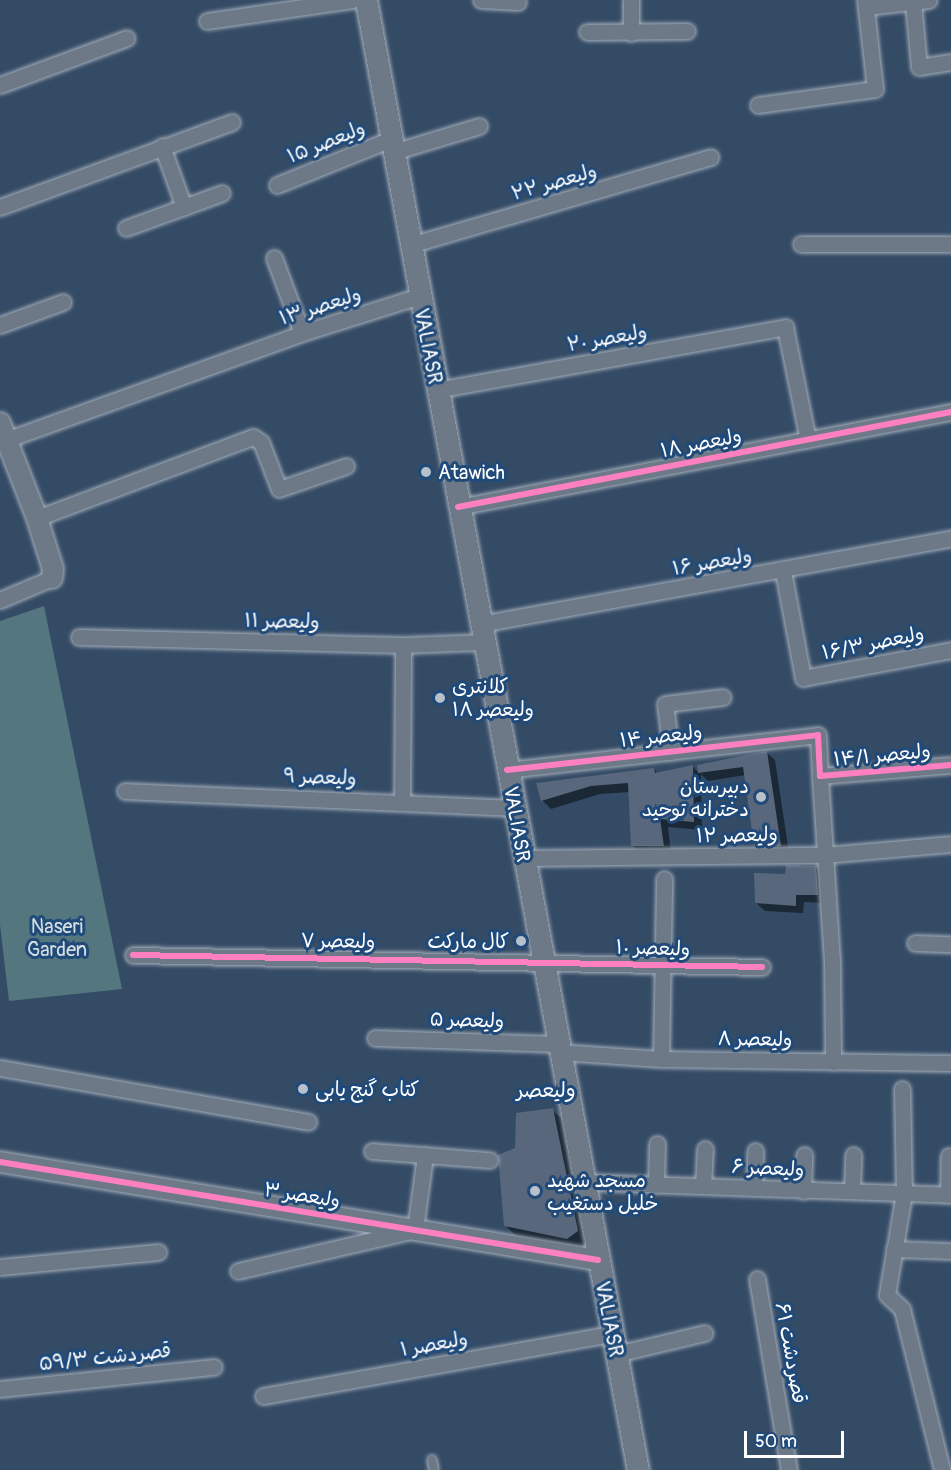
<!DOCTYPE html>
<meta charset="utf-8">
<style>
body{margin:0}
#map{position:relative;width:951px;height:1470px;overflow:hidden;background:#344b65;font-family:Pangolin,"Playpen Sans Arabic",sans-serif}
div>[style]{position:absolute}
[style*='--x']{left:calc(var(--x)*1px);top:calc(var(--y)*1px);width:calc(var(--w)*1px);rotate:calc(var(--a)*1deg)}
.green>*{inset:0;background:#54767f}
.shadow>*{inset:0;background:#0007}
.building>*{inset:0;background:#58677c}
.roads{filter:drop-shadow(0 0 2px #a4aeba) drop-shadow(0 0 2px #a4aeba)}
.service>*{height:8px;margin:-4px;padding:0 4px;transform-origin:4px;border-radius:4px;background:#6d7986}
.minor>*{height:15px;margin:-7.5px;padding:0 7.5px;transform-origin:7.5px;border-radius:7.5px;background:#6d7986}
.tertiary>*{height:20px;margin:-10px;padding:0 10px;transform-origin:10px;border-radius:10px;background:#6d7986}
.secondary>*{height:21px;margin:-10.5px;padding:0 10.5px;transform-origin:10.5px;border-radius:10.5px;background:#6d7986}
.cycleway>*{height:6px;margin:-3px;padding:0 3px;transform-origin:3px;border-radius:3px;background:#ff80c0}
.dots>*{width:16px;height:16px;translate:-50% -50%;box-sizing:border-box;border:3px solid #1f4a7a;border-radius:50%}
span{translate:-50% -50%;white-space:nowrap;text-align:center;line-height:1.15;-webkit-text-stroke:6px #1f4a7a;paint-order:stroke}
.street-label{font-size:20px;color:#fff}
.poi-label{font-size:20px;color:#fff}
.left{translate:0 -50%;text-align:left}
.right{translate:-100% -50%;text-align:right}
.park-label{font-size:20px;color:#d6dee0}
.neighbourhood-label{font-size:21px;color:#fff}
.scale{position:absolute;left:744px;top:1431px;width:100px;height:27px;box-sizing:border-box;border:3px solid #fff;border-top:0;padding-left:8px;font-size:18px;line-height:21px;white-space:nowrap;color:#fff;-webkit-text-stroke:4px #1f4a7a;paint-order:stroke}
</style>
<div id="map">
<div class="green">
<div style="clip-path:polygon(44px 606px,122px 989px,9px 1001px,0 925px,0 621px)"></div>
</div>
<div class="shadow">
<div style="clip-path:polygon(766px 752px,775px 760px,789px 853px,764px 854px,755px 845px,746px 775px,708px 781px,701px 774px,702px 830px,668px 827px,671px 854px,640px 853px,632px 845px,630px 792px,600px 794px,551px 809px,543px 801px,538px 784px,654px 769px,658px 774px,693px 767px,700px 774px,698px 766px)"></div>
<div style="clip-path:polygon(815px 867px,824px 876px,826px 903px,804px 902px,803px 913px,765px 911px,756px 903px,787px 875px)"></div>
<div style="clip-path:polygon(552px 1110px,564px 1121px,588px 1243px,578px 1250px,517px 1237px,506px 1226px,516px 1149px)"></div>
</div>
<div class="building">
<div style="clip-path:polygon(767px 751px,781px 846px,754px 846px,743px 767px,698px 773px,697px 765px)"></div>
<div style="clip-path:polygon(693px 765px,694px 822px,660px 819px,664px 846px,631px 846px,628px 783px,591px 786px,541px 801px,536px 783px,654px 768px,655px 773px)"></div>
<div style="clip-path:polygon(786px 865px,816px 866px,818px 895px,796px 895px,796px 906px,755px 903px,754px 873px,785px 874px)"></div>
<div style="clip-path:polygon(553px 1108px,578px 1231px,567px 1239px,504px 1226px,498px 1155px,515px 1148px,516px 1113px)"></div>
</div>
<div class="roads">
<div class="service">
<div style="--x:432;--y:1460;--w:10;--a:79"></div>
</div>
<div class="minor">
<div style="--x:481;--y:0;--w:37;--a:3"></div>
<div style="--x:913;--y:2;--w:65;--a:84.7"></div>
<div style="--x:919;--y:67;--w:32;--a:-9"></div>
<div style="--x:866;--y:7;--w:63;--a:-6.3"></div>
<div style="--x:207;--y:21;--w:147;--a:-8.2"></div>
<div style="--x:587;--y:32;--w:100;--a:-0.6"></div>
<div style="--x:631;--y:33;--w:33;--a:-90"></div>
<div style="--x:0;--y:85;--w:135;--a:-20.3"></div>
<div style="--x:758;--y:105;--w:118;--a:-7.8"></div>
<div style="--x:875;--y:89;--w:90;--a:-96.4"></div>
<div style="--x:162;--y:146;--w:65;--a:70.2"></div>
<div style="--x:393;--y:152;--w:90;--a:-16.8"></div>
<div style="--x:277;--y:185;--w:123;--a:-22"></div>
<div style="--x:0;--y:207;--w:247;--a:-20.1"></div>
<div style="--x:126;--y:228;--w:102;--a:-20"></div>
<div style="--x:801;--y:244;--w:150;--a:0"></div>
<div style="--x:410;--y:245;--w:313;--a:-16.3"></div>
<div style="--x:274;--y:258;--w:80;--a:69.5"></div>
<div style="--x:0;--y:325;--w:67;--a:-20.1"></div>
<div style="--x:436;--y:390;--w:355;--a:-10.2"></div>
<div style="--x:785;--y:327;--w:115;--a:78.5"></div>
<div style="--x:0;--y:442;--w:321;--a:-19.8"></div>
<div style="--x:302;--y:333;--w:123;--a:-17.5"></div>
<div style="--x:458;--y:507;--w:502;--a:-10.91"></div>
<div style="--x:37;--y:518;--w:231;--a:-20.6"></div>
<div style="--x:253;--y:437;--w:9;--a:32"></div>
<div style="--x:261;--y:442;--w:50;--a:69"></div>
<div style="--x:279;--y:489;--w:71;--a:-18.9"></div>
<div style="--x:783;--y:571;--w:109;--a:79.4"></div>
<div style="--x:803;--y:678;--w:151;--a:-10.7"></div>
<div style="--x:0;--y:600;--w:56;--a:-22.9"></div>
<div style="--x:480;--y:624;--w:479;--a:-10.3"></div>
<div style="--x:79;--y:637;--w:324;--a:1.4"></div>
<div style="--x:403;--y:645;--w:80;--a:-2.1"></div>
<div style="--x:671;--y:752;--w:48;--a:-97.1"></div>
<div style="--x:665;--y:704;--w:58;--a:-6.9"></div>
<div style="--x:507;--y:770;--w:313;--a:-6.4"></div>
<div style="--x:818;--y:735;--w:41;--a:87.2"></div>
<div style="--x:820;--y:776;--w:131;--a:-4.8"></div>
<div style="--x:820;--y:776;--w:185;--a:86.3"></div>
<div style="--x:832;--y:961;--w:101;--a:89.4"></div>
<div style="--x:125;--y:791;--w:389;--a:2.5"></div>
<div style="--x:402;--y:801;--w:156;--a:-89.6"></div>
<div style="--x:523;--y:858;--w:302;--a:-0.6"></div>
<div style="--x:825;--y:855;--w:126;--a:-5"></div>
<div style="--x:915;--y:943;--w:36;--a:2"></div>
<div style="--x:133;--y:955;--w:629;--a:1.09"></div>
<div style="--x:375;--y:1038;--w:183;--a:1.9"></div>
<div style="--x:560;--y:1052;--w:101;--a:4"></div>
<div style="--x:661;--y:1059;--w:290;--a:0.8"></div>
<div style="--x:661;--y:1059;--w:180;--a:-89"></div>
<div style="--x:0;--y:1068;--w:313;--a:9.9"></div>
<div style="--x:902;--y:1089;--w:104;--a:88.9"></div>
<div style="--x:904;--y:1193;--w:103;--a:99.5"></div>
<div style="--x:887;--y:1295;--w:21;--a:43"></div>
<div style="--x:902;--y:1309;--w:166;--a:76"></div>
<div style="--x:372;--y:1151;--w:118;--a:4.4"></div>
<div style="--x:584;--y:1182;--w:367;--a:2"></div>
<div style="--x:656;--y:1185;--w:41;--a:-88.6"></div>
<div style="--x:703;--y:1186;--w:37;--a:-87"></div>
<div style="--x:754;--y:1188;--w:37;--a:-88"></div>
<div style="--x:803;--y:1191;--w:36;--a:-88"></div>
<div style="--x:852;--y:1191;--w:36;--a:-88"></div>
<div style="--x:948;--y:1195;--w:39;--a:-89"></div>
<div style="--x:894;--y:1249;--w:57;--a:2"></div>
<div style="--x:0;--y:1267;--w:159;--a:-5.4"></div>
<div style="--x:238;--y:1271;--w:182;--a:-13"></div>
<div style="--x:415;--y:1230;--w:76;--a:-82.4"></div>
<div style="--x:757;--y:1279;--w:194;--a:80.5"></div>
<div style="--x:616;--y:1354;--w:91;--a:-13.3"></div>
<div style="--x:0;--y:1389;--w:215;--a:-5.9"></div>
<div style="--x:263;--y:1396;--w:354;--a:-10.1"></div>
</div>
<div class="tertiary">
<div style="--x:0;--y:423;--w:102;--a:68.7"></div>
<div style="--x:37;--y:518;--w:53;--a:72.6"></div>
<div style="--x:53;--y:569;--w:9;--a:96"></div>
<div style="--x:0;--y:1162;--w:606;--a:9.31"></div>
</div>
<div class="secondary">
<div style="--x:366;--y:0;--w:1495;--a:79.52"></div>
</div>
</div>
<div class="cycleway">
<div style="--x:458;--y:507;--w:502;--a:-10.91"></div>
<div style="--x:507;--y:770;--w:313;--a:-6.4"></div>
<div style="--x:818;--y:735;--w:41;--a:87.2"></div>
<div style="--x:820;--y:776;--w:131;--a:-4.8"></div>
<div style="--x:133;--y:955;--w:629;--a:1.09"></div>
<div style="--x:0;--y:1162;--w:606;--a:9.31"></div>
</div>
<div class="dots">
<div style="left:426px;top:472px;background:#b8c0c9"></div>
<div style="left:440px;top:698px;background:#b8c0c9"></div>
<div style="left:761px;top:797px;background:#b8c0c9"></div>
<div style="left:521px;top:941px;background:#b8c0c9"></div>
<div style="left:303px;top:1089px;background:#b8c0c9"></div>
<div style="left:535px;top:1191px;background:#b8c0c9"></div>
</div>
<div class="street-label">
<span style="left:326px;top:142px;rotate:-22deg">۱۵ ولیعصر</span>
<span style="left:554px;top:182px;rotate:-16deg">۲۲ ولیعصر</span>
<span style="left:320px;top:306px;rotate:-18deg">۱۳ ولیعصر</span>
<span style="left:607px;top:338px;rotate:-10deg">۲۰ ولیعصر</span>
<span style="left:428px;top:346px;rotate:79deg">VALIASR</span>
<span style="left:701px;top:443px;rotate:-11deg">۱۸ ولیعصر</span>
<span style="left:712px;top:562px;rotate:-10deg">۱۶ ولیعصر</span>
<span style="left:282px;top:621px;rotate:1deg">۱۱ ولیعصر</span>
<span style="left:873px;top:643px;rotate:-11deg">۱۶/۳ ولیعصر</span>
<span style="left:661px;top:736px;rotate:-6deg">۱۴ ولیعصر</span>
<span style="left:882px;top:755px;rotate:-5deg">۱۴/۱ ولیعصر</span>
<span style="left:320px;top:777px;rotate:2deg">۹ ولیعصر</span>
<span style="left:517px;top:824px;rotate:80deg">VALIASR</span>
<span style="left:737px;top:835px;rotate:-1deg">۱۲ ولیعصر</span>
<span style="left:338px;top:941px;rotate:1deg">۷ ولیعصر</span>
<span style="left:653px;top:948px;rotate:2deg">۱۰ ولیعصر</span>
<span style="left:467px;top:1020px;rotate:2deg">۵ ولیعصر</span>
<span style="left:755px;top:1039px;rotate:1deg">۸ ولیعصر</span>
<span style="left:768px;top:1168px;rotate:3deg">۶ ولیعصر</span>
<span style="left:302px;top:1195px;rotate:9deg">۳ ولیعصر</span>
<span style="left:609px;top:1319px;rotate:79deg">VALIASR</span>
<span style="left:434px;top:1344px;rotate:-10deg">۱ ولیعصر</span>
<span style="left:791px;top:1353px;rotate:80deg">۶۱ قصردشت</span>
<span style="left:105px;top:1357px;rotate:-6deg">۵۹/۳ قصردشت</span>
</div>
<div class="poi-label">
<span class="left" style="left:438px;top:472px">Atawich</span>
<span class="left" style="left:452px;top:698px">کلانتری<br>۱۸ ولیعصر</span>
<span class="right" style="left:749px;top:798px">دبیرستان<br>دخترانه توحید</span>
<span class="right" style="left:509px;top:941px">کال مارکت</span>
<span class="left" style="left:315px;top:1089px">کتاب گنج یابی</span>
<span class="left" style="left:547px;top:1192px">مسجد شهید<br>خلیل دستغیب</span>
</div>
<div class="park-label">
<span style="left:57px;top:938px">Naseri<br>Garden</span>
</div>
<div class="neighbourhood-label">
<span style="left:546px;top:1091px">ولیعصر</span>
</div>
<div class="scale">50 m</div>
</div>
